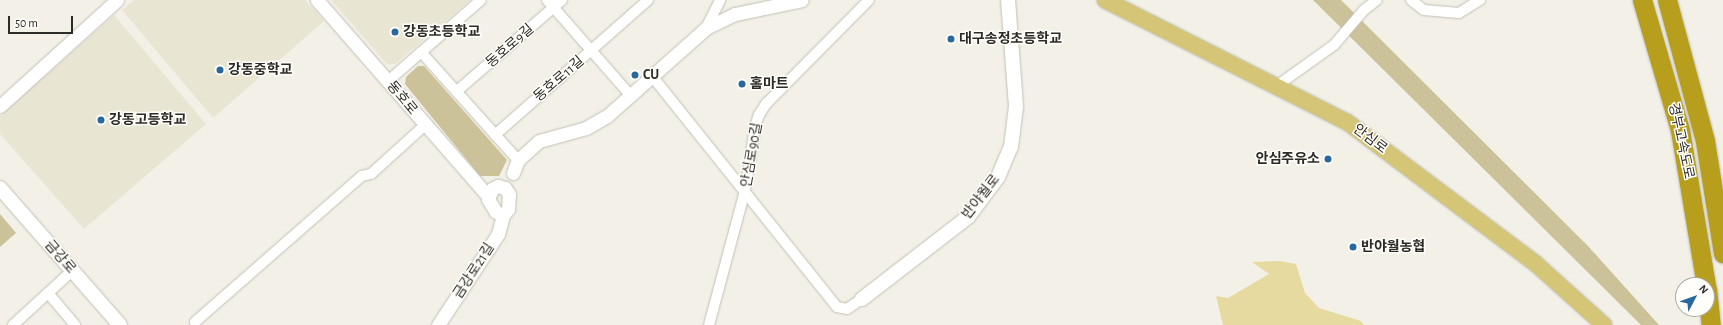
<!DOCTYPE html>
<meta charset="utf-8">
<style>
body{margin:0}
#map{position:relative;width:1723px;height:325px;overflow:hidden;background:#f3f1e7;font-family:"Alegreya Sans","Noto Sans KR",sans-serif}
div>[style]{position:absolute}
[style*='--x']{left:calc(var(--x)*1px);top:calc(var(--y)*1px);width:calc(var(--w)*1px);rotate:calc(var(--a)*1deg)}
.built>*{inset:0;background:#e8e5d3}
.green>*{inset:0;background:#cbc29a}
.water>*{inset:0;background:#e6daa0}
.roads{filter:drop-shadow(0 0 1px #c2c0b7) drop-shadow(0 0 1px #c2c0b7)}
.minor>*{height:10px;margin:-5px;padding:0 5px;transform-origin:5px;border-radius:5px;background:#fff}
.tertiary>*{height:13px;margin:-6.5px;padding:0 6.5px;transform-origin:6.5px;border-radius:6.5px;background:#fff}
.secondary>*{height:14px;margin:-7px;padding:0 7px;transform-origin:7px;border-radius:7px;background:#fff}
.primary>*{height:16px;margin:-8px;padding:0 8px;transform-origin:8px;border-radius:8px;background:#d4c577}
.motorway>*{height:19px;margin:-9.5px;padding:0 9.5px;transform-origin:9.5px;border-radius:9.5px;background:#b79f1d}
.dots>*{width:11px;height:11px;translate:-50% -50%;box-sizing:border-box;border:2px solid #fffefa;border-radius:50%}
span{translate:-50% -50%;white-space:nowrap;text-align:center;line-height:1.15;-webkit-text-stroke:3px #fffefa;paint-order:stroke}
.poi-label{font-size:14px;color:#2c2b27;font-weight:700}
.left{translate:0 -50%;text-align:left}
.right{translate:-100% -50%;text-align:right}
.street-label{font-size:14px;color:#2c2b27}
.north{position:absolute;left:1675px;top:277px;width:40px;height:40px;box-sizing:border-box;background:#fffefa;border:1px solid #abaaa6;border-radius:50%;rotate:49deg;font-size:11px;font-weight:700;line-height:16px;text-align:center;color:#2c2b27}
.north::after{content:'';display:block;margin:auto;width:14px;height:18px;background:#28689e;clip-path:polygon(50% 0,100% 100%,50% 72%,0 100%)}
.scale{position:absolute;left:8px;top:16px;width:65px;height:18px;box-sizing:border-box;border:2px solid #2c2b27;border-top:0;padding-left:5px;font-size:12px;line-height:14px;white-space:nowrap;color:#2c2b27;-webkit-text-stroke:3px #fffefa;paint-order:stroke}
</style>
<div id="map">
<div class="built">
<div style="clip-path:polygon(134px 0,305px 0,324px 21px,213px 118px,122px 10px)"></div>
<div style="clip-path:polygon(331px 0,470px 0,395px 64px,387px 64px)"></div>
<div style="clip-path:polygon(114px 15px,206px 124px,84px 229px,0 134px,0 116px)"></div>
</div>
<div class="green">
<div style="clip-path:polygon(1313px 0,1341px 0,1588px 246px,1659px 325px,1641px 325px)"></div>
<div style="clip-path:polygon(418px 66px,424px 66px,507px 160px,499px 176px,480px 176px,405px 84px,406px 77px)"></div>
<div style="clip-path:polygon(0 214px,16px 233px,0 247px)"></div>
</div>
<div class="water">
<div style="clip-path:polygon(1280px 261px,1296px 264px,1305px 293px,1319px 308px,1361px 321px,1364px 325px,1223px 325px,1216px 296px,1228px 298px,1269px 274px,1252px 262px)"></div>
</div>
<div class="roads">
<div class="minor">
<div style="--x:547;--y:0;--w:128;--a:48.8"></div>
<div style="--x:1411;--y:0;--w:16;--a:38"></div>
<div style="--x:1424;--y:10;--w:35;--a:5"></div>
<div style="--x:1459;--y:13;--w:25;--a:-32"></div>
<div style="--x:706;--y:28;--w:31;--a:-63"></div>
<div style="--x:421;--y:52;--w:145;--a:48.1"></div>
<div style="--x:652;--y:76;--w:296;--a:51.3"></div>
<div style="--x:837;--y:307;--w:10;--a:11"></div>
<div style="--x:847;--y:309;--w:18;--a:-34"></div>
<div style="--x:388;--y:81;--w:123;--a:-41.1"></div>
<div style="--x:1278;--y:85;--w:69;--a:-35.5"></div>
<div style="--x:1334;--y:45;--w:46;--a:-49.4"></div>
<div style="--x:1364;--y:10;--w:16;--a:-38"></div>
<div style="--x:457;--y:91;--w:139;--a:-40.9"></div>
<div style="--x:495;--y:135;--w:204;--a:-41.4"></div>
<div style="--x:48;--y:293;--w:42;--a:49.8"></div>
<div style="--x:195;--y:322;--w:222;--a:-41.2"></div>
<div style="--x:362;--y:176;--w:9;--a:-13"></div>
<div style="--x:371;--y:174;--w:73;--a:-42.2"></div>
<div style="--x:13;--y:325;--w:80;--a:-42.5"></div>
<div style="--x:709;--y:325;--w:139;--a:-75"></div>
<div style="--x:745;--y:191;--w:65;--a:-81.1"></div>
<div style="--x:755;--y:127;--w:13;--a:-72"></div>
<div style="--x:759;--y:115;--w:13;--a:-58"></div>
<div style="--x:766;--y:104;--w:146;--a:-45.3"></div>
</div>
<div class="tertiary">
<div style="--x:317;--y:0;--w:260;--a:48.9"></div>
<div style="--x:0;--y:106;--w:158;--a:-42.2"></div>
<div style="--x:513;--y:173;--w:14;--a:-69"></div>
<div style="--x:518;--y:160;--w:28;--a:-42"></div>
<div style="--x:539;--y:141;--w:49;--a:-15.5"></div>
<div style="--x:586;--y:128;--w:24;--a:-30"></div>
<div style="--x:607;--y:116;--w:132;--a:-41.6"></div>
<div style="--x:706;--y:28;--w:32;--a:-26"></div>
<div style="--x:735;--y:14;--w:68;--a:-11.8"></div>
<div style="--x:498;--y:186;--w:7;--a:16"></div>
<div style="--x:505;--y:188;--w:7;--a:56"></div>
<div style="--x:509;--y:194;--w:15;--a:94"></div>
<div style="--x:508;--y:209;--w:8;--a:130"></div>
<div style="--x:503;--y:215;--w:8;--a:-157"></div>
<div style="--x:496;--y:212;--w:15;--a:-122"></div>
<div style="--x:488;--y:199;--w:11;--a:-68"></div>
<div style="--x:492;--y:189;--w:7;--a:-27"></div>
<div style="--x:438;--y:325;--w:109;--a:-56.6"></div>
<div style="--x:498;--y:234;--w:20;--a:-75"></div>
</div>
<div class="secondary">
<div style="--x:0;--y:188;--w:182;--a:48.8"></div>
<div style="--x:862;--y:299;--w:134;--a:-37.7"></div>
<div style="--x:968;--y:217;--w:50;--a:-53.1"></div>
<div style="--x:998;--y:177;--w:33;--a:-67"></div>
<div style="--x:1011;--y:147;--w:41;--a:-83"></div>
<div style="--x:1016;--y:106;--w:106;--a:-94.3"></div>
</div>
<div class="primary">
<div style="--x:1105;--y:0;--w:271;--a:26.8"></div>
<div style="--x:1347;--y:122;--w:236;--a:36.9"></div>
<div style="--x:1536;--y:264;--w:91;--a:41.9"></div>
</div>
<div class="motorway">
<div style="--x:1642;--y:0;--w:135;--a:73.7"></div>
<div style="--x:1680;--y:130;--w:157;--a:80.5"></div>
<div style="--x:1667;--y:0;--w:146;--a:74.9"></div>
<div style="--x:1705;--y:141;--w:114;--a:80.9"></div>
<div style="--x:1707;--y:289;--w:36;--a:84"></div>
</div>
</div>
<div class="dots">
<div style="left:395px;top:32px;background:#28689e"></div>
<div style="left:951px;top:39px;background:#28689e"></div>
<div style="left:220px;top:70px;background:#28689e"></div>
<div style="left:635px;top:75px;background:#28689e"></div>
<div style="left:742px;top:84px;background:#28689e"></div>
<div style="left:101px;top:120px;background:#28689e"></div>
<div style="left:1328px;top:159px;background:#28689e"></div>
<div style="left:1353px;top:247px;background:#28689e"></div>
</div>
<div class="poi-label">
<span class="left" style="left:403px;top:32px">강동초등학교</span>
<span class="left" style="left:959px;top:39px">대구송정초등학교</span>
<span class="left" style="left:228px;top:70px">강동중학교</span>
<span class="left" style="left:643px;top:75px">CU</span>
<span class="left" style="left:750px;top:84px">홈마트</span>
<span class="left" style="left:109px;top:120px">강동고등학교</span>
<span class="right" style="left:1320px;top:159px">안심주유소</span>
<span class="left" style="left:1361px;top:247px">반야월농협</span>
</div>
<div class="street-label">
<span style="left:510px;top:46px;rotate:-41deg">동호로9길</span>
<span style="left:559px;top:79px;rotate:-41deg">동호로11길</span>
<span style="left:402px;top:98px;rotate:50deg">동호로</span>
<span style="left:1370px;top:139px;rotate:37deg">안심로</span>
<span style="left:1681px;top:141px;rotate:78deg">경부고속도로</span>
<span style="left:752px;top:155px;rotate:-80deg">안심로90길</span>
<span style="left:981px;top:197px;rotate:-52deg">반야월로</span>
<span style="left:60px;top:257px;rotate:49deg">금강로</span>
<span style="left:474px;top:271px;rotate:-57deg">금강로21길</span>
</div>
<div class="north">N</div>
<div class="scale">50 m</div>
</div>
